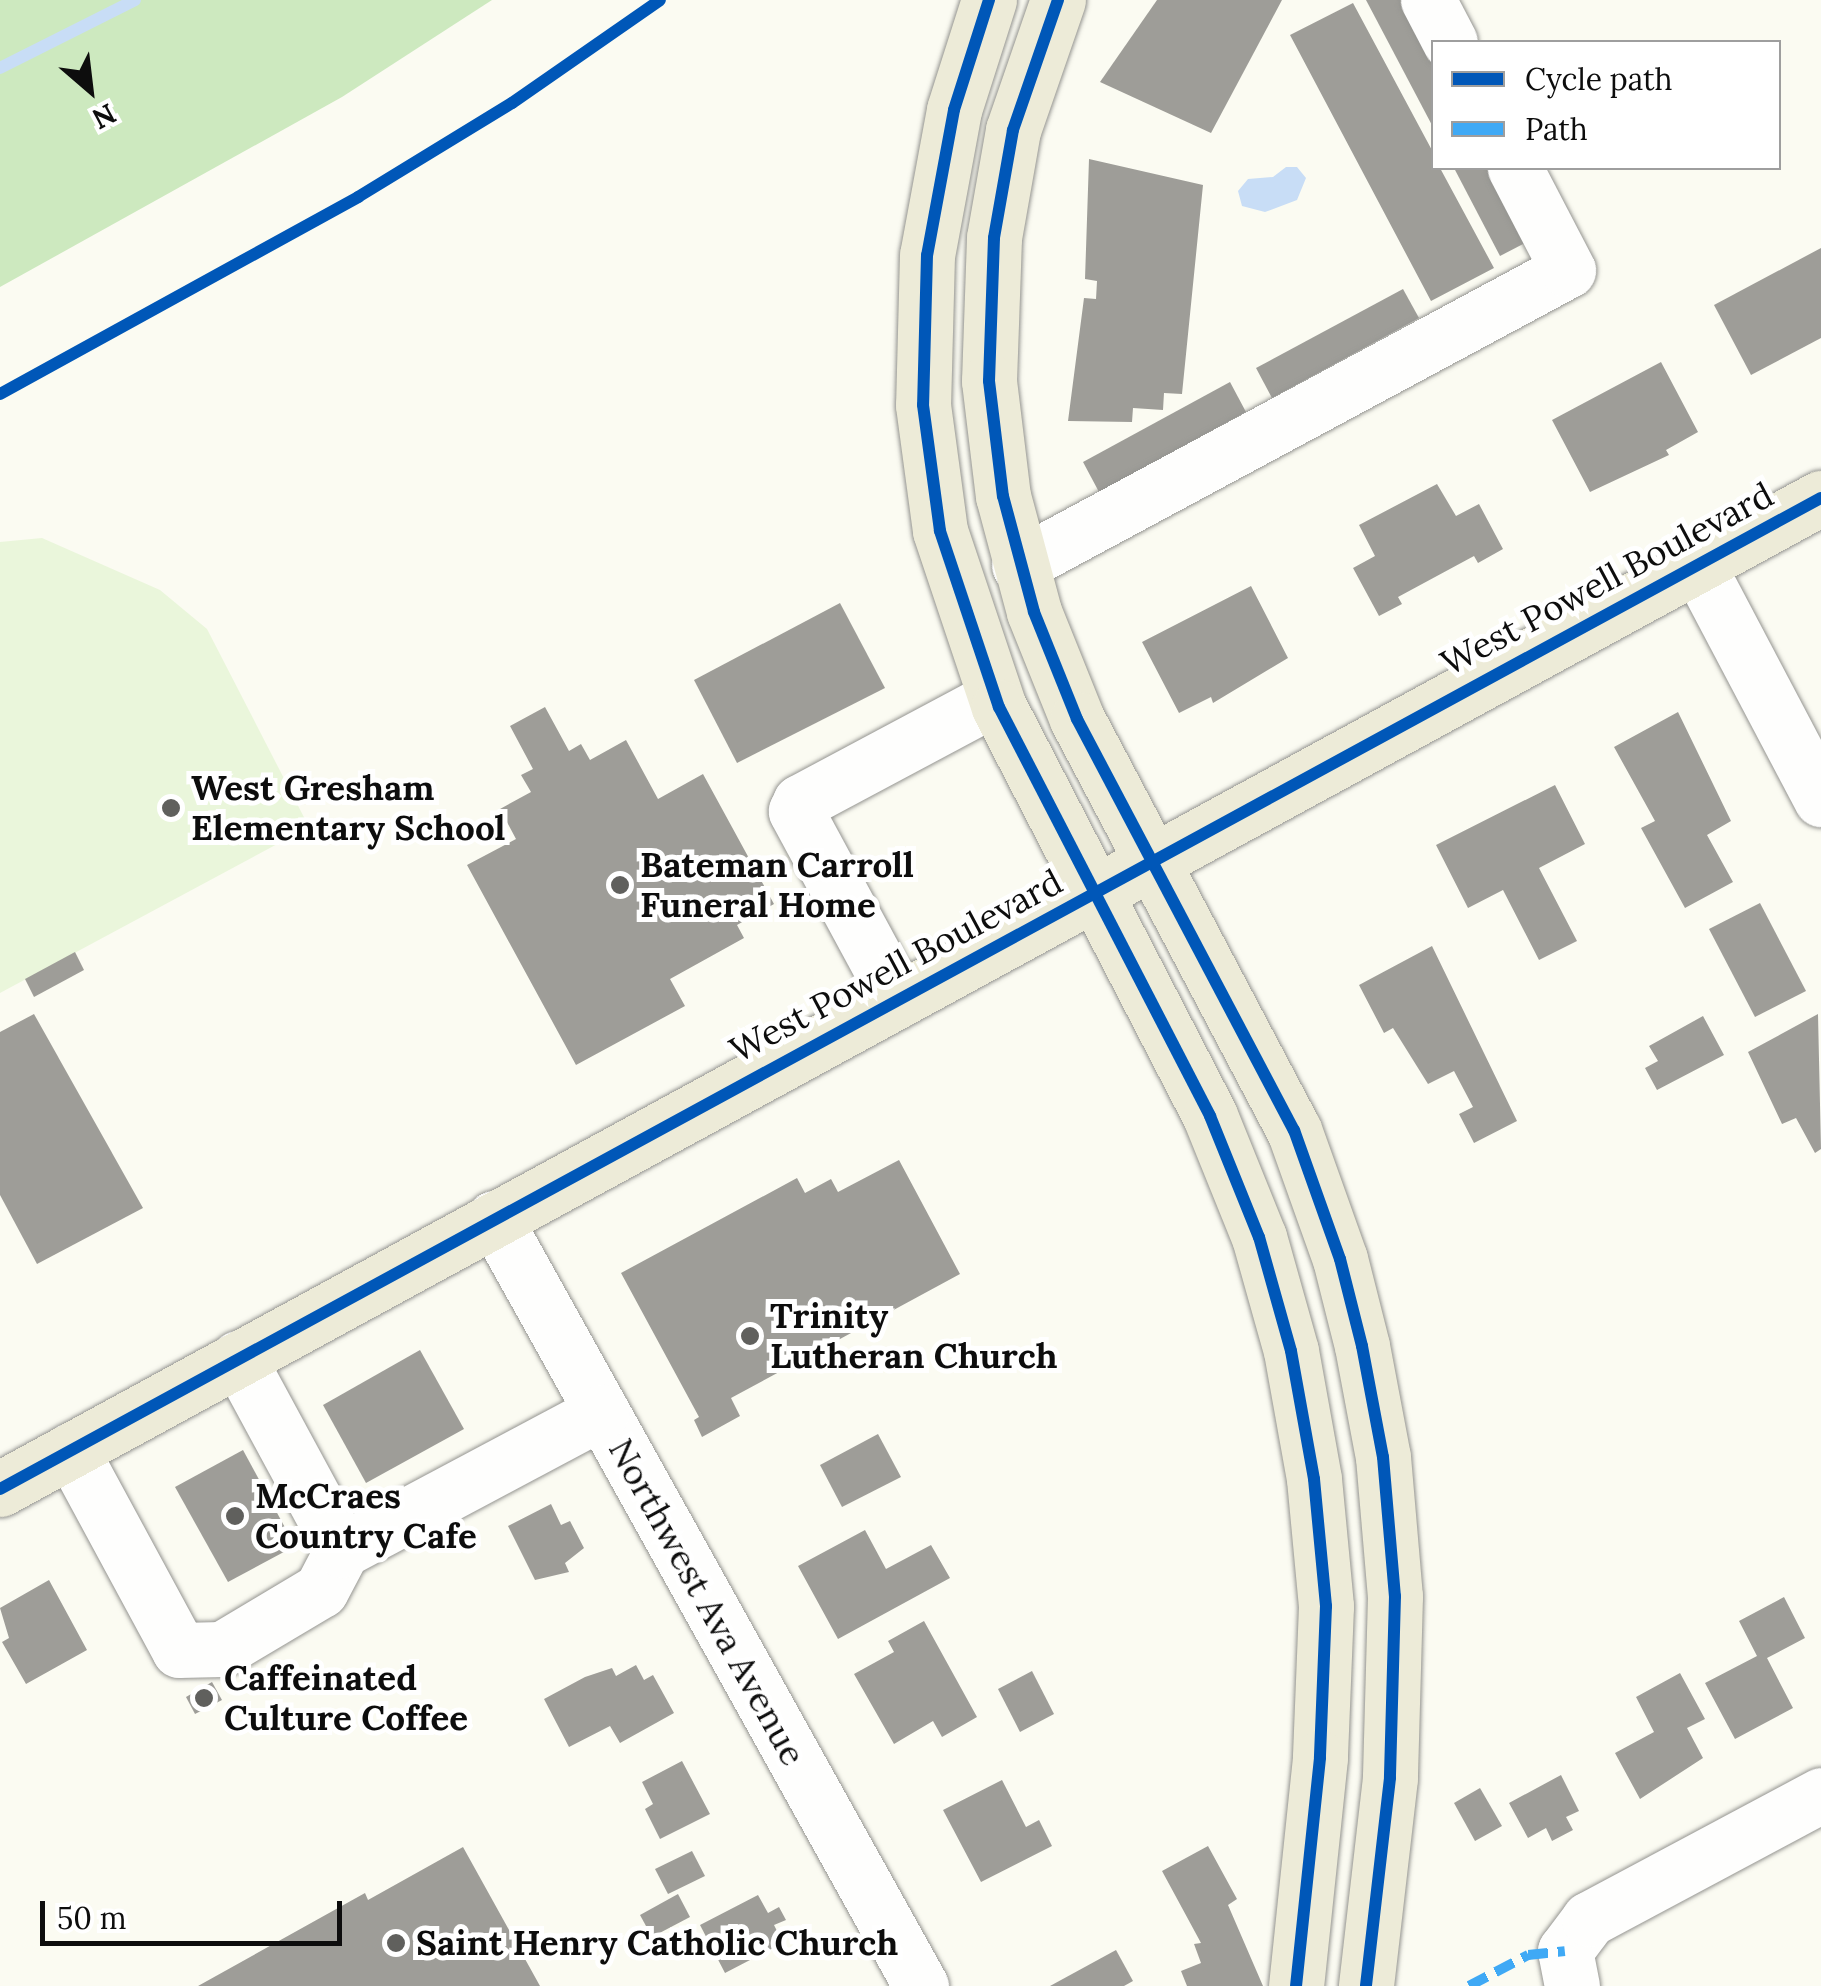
<!DOCTYPE html>
<style>
body{margin:0}
#map{position:relative;width:1821px;height:1986px;overflow:hidden;background:#fbfbf2;font-family:Lora,serif}
div>[style]{position:absolute}
[style*='--x']{left:calc(var(--x)*1px);top:calc(var(--y)*1px);width:calc(var(--w)*1px);rotate:calc(var(--a)*1deg)}
.forest>*{inset:0;background:#cde9bf}
.pitch>*{inset:0;background:#eaf6db}
.water>*{inset:0;background:#c8ddf6}
.stream>*{height:12px;margin:-6px;padding:0 6px;transform-origin:6px;border-radius:6px;background:#c8ddf6}
.building>*{inset:0;background:#9e9d98}
.roads{filter:drop-shadow(0 0 2px #949490) drop-shadow(0 0 2px #949490)}
.minor>*{height:55px;margin:-27.5px;padding:0 27.5px;transform-origin:27.5px;border-radius:27.5px;background:#fefefd}
.major>*{height:55px;margin:-27.5px;padding:0 27.5px;transform-origin:27.5px;border-radius:27.5px;background:#edebd8}
.quiet>*{height:10px;margin-top:-5px;transform-origin:0;background:repeating-linear-gradient(90deg,#3fa9f5 0 20px,transparent 0 30px)}
.cycleway>*{height:12px;margin:-6px;padding:0 6px;transform-origin:6px;border-radius:6px;background:#0057b8}
.dots>*{width:28px;height:28px;translate:-50% -50%;box-sizing:border-box;border:5px solid #fff;border-radius:50%}
span{translate:-50% -50%;white-space:nowrap;text-align:center;line-height:1.15;-webkit-text-stroke:10px #fff;paint-order:stroke}
.street-label{font-size:35px;color:#0d0d0d}
.poi-label{font-size:35px;color:#0d0d0d;font-weight:700}
.left{translate:0 -50%;text-align:left}
.legend{position:absolute;left:1431px;top:40px;width:350px;height:130px;box-sizing:border-box;background:#fff;border:2px solid #9e9e9e;margin:0;padding:12px 18px;list-style:none;font-size:30px;color:#0d0d0d}
.legend li{display:flex;align-items:center;gap:20px;height:50px}
.legend b{width:50px;border:2px solid #9e9e9e}
.north{position:absolute;left:40px;top:40px;width:100px;height:100px;-webkit-text-stroke:8px #fff;paint-order:stroke;rotate:152deg;font-size:28px;font-weight:700;line-height:40px;text-align:center;color:#0d0d0d}
.north::after{content:'';display:block;margin:auto;width:35px;height:45px;background:#0d0d0d;clip-path:polygon(50% 0,100% 100%,50% 72%,0 100%)}
.scale{position:absolute;left:40px;top:1901px;width:302px;height:45px;box-sizing:border-box;border:5px solid #0d0d0d;border-top:0;padding-left:12px;font-size:30px;line-height:35px;white-space:nowrap;color:#0d0d0d;-webkit-text-stroke:8px #fff;paint-order:stroke}
</style>
<div id="map">
<div class="forest">
<div style="clip-path:polygon(0 0,492px 0,342px 97px,0 287px)"></div>
</div>
<div class="pitch">
<div style="clip-path:polygon(42px 538px,160px 590px,207px 629px,309px 827px,0 993px,0 542px)"></div>
</div>
<div class="water">
<div style="clip-path:polygon(1286px 167px,1297px 167px,1306px 178px,1297px 200px,1265px 212px,1242px 206px,1238px 191px,1248px 179px,1273px 177px)"></div>
</div>
<div class="stream">
<div style="--x:0;--y:68;--w:151;--a:-26.7"></div>
</div>
<div class="building">
<div style="clip-path:polygon(1157px 0,1282px 0,1211px 133px,1100px 82px)"></div>
<div style="clip-path:polygon(1366px 0,1405px 0,1434px 54px,1434px 129px)"></div>
<div style="clip-path:polygon(1353px 3px,1434px 154px,1434px 168px,1440px 168px,1494px 268px,1431px 301px,1290px 35px)"></div>
<div style="clip-path:polygon(1089px 159px,1203px 185px,1182px 394px,1164px 393px,1163px 410px,1133px 408px,1132px 422px,1068px 421px,1084px 298px,1096px 299px,1097px 281px,1085px 279px)"></div>
<div style="clip-path:polygon(1454px 168px,1493px 168px,1531px 240px,1500px 256px)"></div>
<div style="clip-path:polygon(1821px 248px,1821px 338px,1751px 375px,1714px 305px)"></div>
<div style="clip-path:polygon(1403px 289px,1419px 318px,1272px 398px,1256px 368px)"></div>
<div style="clip-path:polygon(1661px 362px,1698px 432px,1666px 450px,1669px 455px,1590px 492px,1552px 420px)"></div>
<div style="clip-path:polygon(1230px 382px,1246px 412px,1099px 492px,1083px 462px)"></div>
<div style="clip-path:polygon(1437px 484px,1456px 516px,1479px 504px,1503px 549px,1478px 563px,1474px 556px,1398px 597px,1402px 604px,1379px 616px,1353px 568px,1375px 556px,1359px 525px)"></div>
<div style="clip-path:polygon(1251px 586px,1288px 658px,1213px 703px,1211px 697px,1179px 713px,1142px 642px)"></div>
<div style="clip-path:polygon(840px 603px,885px 688px,737px 763px,694px 680px)"></div>
<div style="clip-path:polygon(545px 707px,569px 751px,581px 744px,590px 760px,626px 740px,658px 799px,703px 774px,774px 904px,737px 925px,744px 938px,670px 979px,685px 1006px,576px 1065px,467px 865px,516px 839px,500px 809px,531px 792px,521px 775px,533px 769px,510px 726px)"></div>
<div style="clip-path:polygon(1678px 712px,1731px 821px,1707px 835px,1733px 882px,1685px 908px,1641px 828px,1655px 821px,1614px 747px)"></div>
<div style="clip-path:polygon(1555px 785px,1585px 844px,1539px 868px,1577px 941px,1539px 960px,1503px 890px,1468px 908px,1436px 845px)"></div>
<div style="clip-path:polygon(1760px 903px,1806px 991px,1755px 1017px,1709px 929px)"></div>
<div style="clip-path:polygon(1432px 946px,1517px 1121px,1474px 1143px,1459px 1114px,1473px 1107px,1454px 1071px,1428px 1084px,1393px 1028px,1384px 1033px,1359px 985px)"></div>
<div style="clip-path:polygon(75px 952px,84px 970px,34px 997px,25px 979px)"></div>
<div style="clip-path:polygon(34px 1014px,143px 1208px,37px 1264px,0 1195px,0 1032px)"></div>
<div style="clip-path:polygon(1818px 1014px,1821px 1149px,1815px 1153px,1796px 1118px,1782px 1124px,1748px 1052px)"></div>
<div style="clip-path:polygon(1703px 1016px,1724px 1055px,1657px 1090px,1645px 1068px,1658px 1061px,1649px 1046px)"></div>
<div style="clip-path:polygon(899px 1160px,960px 1274px,731px 1398px,740px 1416px,702px 1437px,694px 1420px,699px 1417px,621px 1273px,797px 1178px,805px 1193px,831px 1179px,838px 1192px)"></div>
<div style="clip-path:polygon(420px 1350px,464px 1429px,366px 1483px,323px 1405px)"></div>
<div style="clip-path:polygon(878px 1434px,901px 1477px,842px 1507px,820px 1465px)"></div>
<div style="clip-path:polygon(243px 1450px,295px 1546px,228px 1582px,175px 1487px)"></div>
<div style="clip-path:polygon(551px 1504px,561px 1525px,570px 1521px,584px 1548px,565px 1563px,569px 1572px,535px 1580px,508px 1526px)"></div>
<div style="clip-path:polygon(865px 1530px,886px 1569px,931px 1545px,950px 1578px,838px 1639px,798px 1566px)"></div>
<div style="clip-path:polygon(49px 1580px,87px 1650px,26px 1684px,2px 1642px,9px 1638px,0 1608px)"></div>
<div style="clip-path:polygon(1784px 1597px,1805px 1638px,1767px 1658px,1793px 1708px,1735px 1739px,1705px 1683px,1757px 1656px,1739px 1621px)"></div>
<div style="clip-path:polygon(924px 1621px,977px 1717px,942px 1737px,933px 1721px,894px 1744px,854px 1674px,894px 1652px,888px 1641px)"></div>
<div style="clip-path:polygon(636px 1665px,644px 1680px,653px 1675px,674px 1713px,620px 1743px,610px 1726px,569px 1747px,544px 1699px,585px 1677px,612px 1668px,616px 1676px)"></div>
<div style="clip-path:polygon(1032px 1671px,1054px 1714px,1020px 1732px,998px 1689px)"></div>
<div style="clip-path:polygon(1680px 1673px,1705px 1719px,1687px 1728px,1703px 1758px,1640px 1799px,1615px 1753px,1654px 1732px,1636px 1697px)"></div>
<div style="clip-path:polygon(212px 1682px,222px 1700px,195px 1714px,186px 1697px)"></div>
<div style="clip-path:polygon(682px 1761px,710px 1814px,660px 1839px,645px 1809px,653px 1804px,642px 1782px)"></div>
<div style="clip-path:polygon(1561px 1775px,1579px 1811px,1566px 1817px,1573px 1830px,1552px 1841px,1546px 1828px,1528px 1838px,1509px 1803px)"></div>
<div style="clip-path:polygon(1002px 1780px,1026px 1827px,1039px 1820px,1052px 1846px,981px 1882px,943px 1810px)"></div>
<div style="clip-path:polygon(1480px 1788px,1502px 1826px,1475px 1841px,1454px 1803px)"></div>
<div style="clip-path:polygon(1208px 1846px,1237px 1899px,1228px 1905px,1263px 1986px,1187px 1986px,1181px 1971px,1201px 1963px,1194px 1944px,1201px 1943px,1162px 1871px)"></div>
<div style="clip-path:polygon(463px 1847px,540px 1986px,198px 1986px,365px 1893px,368px 1900px)"></div>
<div style="clip-path:polygon(692px 1851px,705px 1876px,668px 1894px,655px 1869px)"></div>
<div style="clip-path:polygon(678px 1894px,690px 1917px,652px 1937px,640px 1915px)"></div>
<div style="clip-path:polygon(758px 1895px,768px 1913px,779px 1907px,786px 1920px,774px 1925px,783px 1943px,725px 1973px,700px 1925px)"></div>
<div style="clip-path:polygon(1116px 1950px,1133px 1981px,1124px 1986px,1050px 1986px)"></div>
</div>
<div class="roads">
<div class="minor">
<div style="--x:1428;--y:0;--w:47;--a:62.4"></div>
<div style="--x:1697;--y:564;--w:266;--a:62.2"></div>
<div style="--x:1019;--y:565;--w:623;--a:-28.25"></div>
<div style="--x:1568;--y:270;--w:115;--a:-117.5"></div>
<div style="--x:898;--y:1000;--w:215;--a:-118.4"></div>
<div style="--x:796;--y:811;--w:10;--a:-66"></div>
<div style="--x:800;--y:802;--w:221;--a:-28.1"></div>
<div style="--x:494;--y:1218;--w:879;--a:60.93"></div>
<div style="--x:238;--y:1358;--w:218;--a:61.6"></div>
<div style="--x:71;--y:1450;--w:227;--a:61.6"></div>
<div style="--x:179;--y:1650;--w:43;--a:-1.3"></div>
<div style="--x:222;--y:1649;--w:115;--a:-30.8"></div>
<div style="--x:321;--y:1590;--w:45;--a:-62.3"></div>
<div style="--x:342;--y:1550;--w:294;--a:-28"></div>
<div style="--x:1572;--y:1986;--w:36;--a:-101"></div>
<div style="--x:1565;--y:1951;--w:40;--a:-53"></div>
<div style="--x:1589;--y:1919;--w:263;--a:-28.1"></div>
</div>
<div class="major">
<div style="--x:989;--y:0;--w:115;--a:107.7"></div>
<div style="--x:954;--y:110;--w:147;--a:100.5"></div>
<div style="--x:927;--y:255;--w:150;--a:91.5"></div>
<div style="--x:923;--y:405;--w:127;--a:82.3"></div>
<div style="--x:940;--y:531;--w:186;--a:71.5"></div>
<div style="--x:999;--y:707;--w:460;--a:62.7"></div>
<div style="--x:1210;--y:1116;--w:131;--a:68"></div>
<div style="--x:1259;--y:1237;--w:118;--a:74.3"></div>
<div style="--x:1291;--y:1351;--w:130;--a:79.8"></div>
<div style="--x:1314;--y:1479;--w:128;--a:84.6"></div>
<div style="--x:1326;--y:1606;--w:152;--a:92.3"></div>
<div style="--x:1320;--y:1758;--w:229;--a:96"></div>
<div style="--x:1058;--y:0;--w:138;--a:109.1"></div>
<div style="--x:1013;--y:130;--w:110;--a:100"></div>
<div style="--x:994;--y:238;--w:143;--a:92"></div>
<div style="--x:989;--y:381;--w:116;--a:83.1"></div>
<div style="--x:1003;--y:496;--w:120;--a:75"></div>
<div style="--x:1034;--y:612;--w:115;--a:68.1"></div>
<div style="--x:1077;--y:719;--w:465;--a:62.2"></div>
<div style="--x:1294;--y:1130;--w:137;--a:70.4"></div>
<div style="--x:1340;--y:1259;--w:90;--a:75.8"></div>
<div style="--x:1362;--y:1346;--w:113;--a:79.3"></div>
<div style="--x:1383;--y:1457;--w:140;--a:85.1"></div>
<div style="--x:1395;--y:1596;--w:182;--a:91.6"></div>
<div style="--x:1390;--y:1778;--w:209;--a:96.6"></div>
<div style="--x:0;--y:1489;--w:2073;--a:-28.56"></div>
</div>
</div>
<div class="quiet">
<div style="--x:1469;--y:1986;--w:67;--a:-27.7"></div>
<div style="--x:1528;--y:1955;--w:37;--a:-6"></div>
</div>
<div class="cycleway">
<div style="--x:989;--y:0;--w:115;--a:107.7"></div>
<div style="--x:954;--y:110;--w:147;--a:100.5"></div>
<div style="--x:927;--y:255;--w:150;--a:91.5"></div>
<div style="--x:923;--y:405;--w:127;--a:82.3"></div>
<div style="--x:940;--y:531;--w:186;--a:71.5"></div>
<div style="--x:999;--y:707;--w:460;--a:62.7"></div>
<div style="--x:1210;--y:1116;--w:131;--a:68"></div>
<div style="--x:1259;--y:1237;--w:118;--a:74.3"></div>
<div style="--x:1291;--y:1351;--w:130;--a:79.8"></div>
<div style="--x:1314;--y:1479;--w:128;--a:84.6"></div>
<div style="--x:1326;--y:1606;--w:152;--a:92.3"></div>
<div style="--x:1320;--y:1758;--w:229;--a:96"></div>
<div style="--x:1058;--y:0;--w:138;--a:109.1"></div>
<div style="--x:1013;--y:130;--w:110;--a:100"></div>
<div style="--x:994;--y:238;--w:143;--a:92"></div>
<div style="--x:989;--y:381;--w:116;--a:83.1"></div>
<div style="--x:1003;--y:496;--w:120;--a:75"></div>
<div style="--x:1034;--y:612;--w:115;--a:68.1"></div>
<div style="--x:1077;--y:719;--w:465;--a:62.2"></div>
<div style="--x:1294;--y:1130;--w:137;--a:70.4"></div>
<div style="--x:1340;--y:1259;--w:90;--a:75.8"></div>
<div style="--x:1362;--y:1346;--w:113;--a:79.3"></div>
<div style="--x:1383;--y:1457;--w:140;--a:85.1"></div>
<div style="--x:1395;--y:1596;--w:182;--a:91.6"></div>
<div style="--x:1390;--y:1778;--w:209;--a:96.6"></div>
<div style="--x:0;--y:394;--w:409;--a:-28.8"></div>
<div style="--x:358;--y:197;--w:180;--a:-31.4"></div>
<div style="--x:512;--y:103;--w:180;--a:-34.8"></div>
<div style="--x:0;--y:1489;--w:2073;--a:-28.56"></div>
</div>
<div class="dots">
<div style="left:171px;top:808px;background:#60605d"></div>
<div style="left:620px;top:885px;background:#60605d"></div>
<div style="left:750px;top:1336px;background:#60605d"></div>
<div style="left:235px;top:1516px;background:#60605d"></div>
<div style="left:204px;top:1698px;background:#60605d"></div>
<div style="left:396px;top:1943px;background:#60605d"></div>
</div>
<div class="street-label">
<span style="left:1607px;top:579px;rotate:-28deg">West Powell Boulevard</span>
<span style="left:896px;top:966px;rotate:-28deg">West Powell Boulevard</span>
<span style="left:707px;top:1602px;rotate:61deg">Northwest Ava Avenue</span>
</div>
<div class="poi-label">
<span class="left" style="left:191px;top:808px">West Gresham<br>Elementary School</span>
<span class="left" style="left:640px;top:885px">Bateman Carroll<br>Funeral Home</span>
<span class="left" style="left:770px;top:1336px">Trinity<br>Lutheran Church</span>
<span class="left" style="left:255px;top:1516px">McCraes<br>Country Cafe</span>
<span class="left" style="left:224px;top:1698px">Caffeinated<br>Culture Coffee</span>
<span class="left" style="left:416px;top:1943px">Saint Henry Catholic Church</span>
</div>
<ul class="legend">
<li><b style="height:12px;background:#0057b8"></b>Cycle path</li>
<li><b style="height:12px;background:#3fa9f5"></b>Path</li>
</ul>
<div class="north">N</div>
<div class="scale">50 m</div>
</div>
